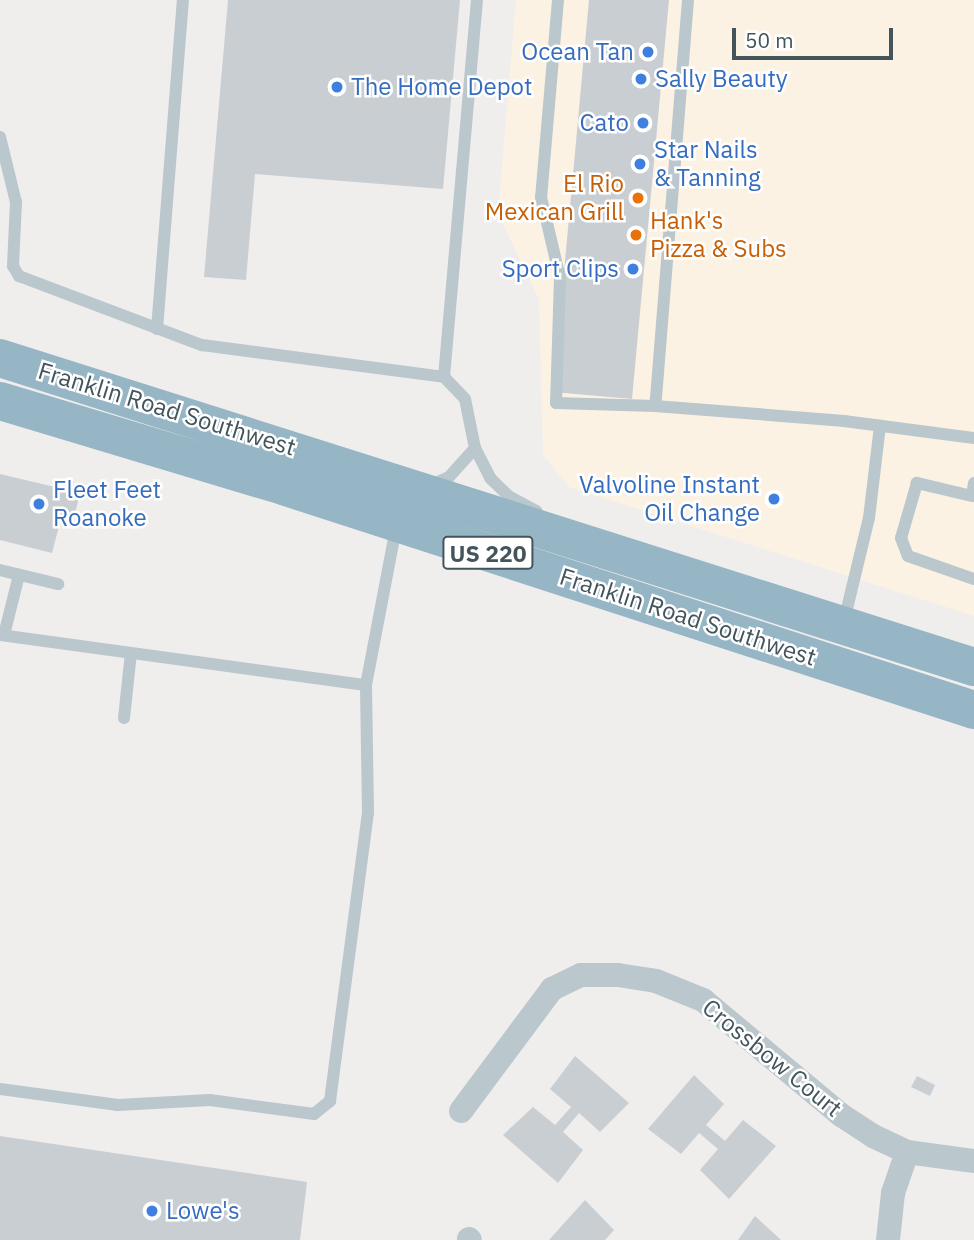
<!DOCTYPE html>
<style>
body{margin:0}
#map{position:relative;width:974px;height:1240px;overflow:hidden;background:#f0eded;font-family:"IBM Plex Sans",sans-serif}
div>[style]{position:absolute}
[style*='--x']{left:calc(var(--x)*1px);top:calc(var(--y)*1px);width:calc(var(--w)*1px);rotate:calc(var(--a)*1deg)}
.commercial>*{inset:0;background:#fcf2e4}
.building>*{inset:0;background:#c9ced2}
.service>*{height:12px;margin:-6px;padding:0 6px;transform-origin:6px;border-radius:6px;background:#bac7cd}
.minor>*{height:24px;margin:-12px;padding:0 12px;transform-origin:12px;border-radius:12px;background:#bac7cd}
.trunk>*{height:38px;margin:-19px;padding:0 19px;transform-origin:19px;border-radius:19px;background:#96b6c6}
.dots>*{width:19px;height:19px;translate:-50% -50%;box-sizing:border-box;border:4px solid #fff;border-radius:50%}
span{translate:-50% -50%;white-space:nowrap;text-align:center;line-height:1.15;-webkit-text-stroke:5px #fff;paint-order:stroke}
.shield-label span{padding:2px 5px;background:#fff;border:2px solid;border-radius:5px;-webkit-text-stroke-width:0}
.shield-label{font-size:23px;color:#44545b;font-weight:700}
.shop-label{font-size:24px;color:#366cbe}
.right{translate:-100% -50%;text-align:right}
.left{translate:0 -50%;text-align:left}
.food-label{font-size:24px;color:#c56008}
.street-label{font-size:24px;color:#44545b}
.scale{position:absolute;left:732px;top:28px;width:161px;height:32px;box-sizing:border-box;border:4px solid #44545b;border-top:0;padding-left:9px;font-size:21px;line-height:24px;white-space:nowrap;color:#44545b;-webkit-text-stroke:5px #fff;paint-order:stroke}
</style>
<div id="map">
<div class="commercial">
<div style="clip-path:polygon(516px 0,974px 0,974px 616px,569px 487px,543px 455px,539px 299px,498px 214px)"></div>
</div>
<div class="building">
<div style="clip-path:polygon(228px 0,460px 0,443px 189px,255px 174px,246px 280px,204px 277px)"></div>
<div style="clip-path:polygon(589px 0,669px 0,632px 399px,553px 392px)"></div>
<div style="clip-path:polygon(0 474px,80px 493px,74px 518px,62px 515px,52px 553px,0 540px)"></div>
<div style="clip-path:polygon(575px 1056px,629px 1103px,600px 1132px,579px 1113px,563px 1132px,583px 1150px,558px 1183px,503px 1135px,533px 1107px,555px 1125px,571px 1107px,550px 1089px)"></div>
<div style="clip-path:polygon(694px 1075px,724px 1104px,706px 1125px,725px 1141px,743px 1120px,776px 1146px,729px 1199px,700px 1170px,718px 1149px,699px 1133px,681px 1154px,648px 1129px)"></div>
<div style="clip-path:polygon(917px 1076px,935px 1085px,930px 1096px,911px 1087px)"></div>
<div style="clip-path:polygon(0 1136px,307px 1182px,300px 1240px,0 1240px)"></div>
<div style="clip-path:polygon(585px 1200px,614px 1230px,605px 1240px,549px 1240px)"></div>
<div style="clip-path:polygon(755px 1216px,781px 1240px,738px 1240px)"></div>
</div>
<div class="service">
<div style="--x:558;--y:0;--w:198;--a:94.9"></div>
<div style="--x:541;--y:197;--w:83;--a:76.8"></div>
<div style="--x:560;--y:278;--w:125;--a:91.8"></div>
<div style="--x:556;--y:403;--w:99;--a:1.7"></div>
<div style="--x:688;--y:0;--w:407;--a:94.6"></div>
<div style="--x:655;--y:406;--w:190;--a:4.5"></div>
<div style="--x:844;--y:421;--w:131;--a:7.5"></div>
<div style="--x:0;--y:137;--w:67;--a:76.2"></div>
<div style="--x:16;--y:202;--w:64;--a:92.7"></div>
<div style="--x:13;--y:266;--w:12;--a:59"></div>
<div style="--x:19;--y:276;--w:196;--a:20.7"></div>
<div style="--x:202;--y:345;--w:244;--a:7.5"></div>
<div style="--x:444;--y:377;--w:378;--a:-85"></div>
<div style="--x:157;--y:329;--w:330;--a:-85.5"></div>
<div style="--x:444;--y:377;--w:30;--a:46"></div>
<div style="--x:465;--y:399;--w:50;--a:78.5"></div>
<div style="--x:475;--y:448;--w:34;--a:63"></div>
<div style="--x:490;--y:478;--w:28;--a:44"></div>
<div style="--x:510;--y:497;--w:30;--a:28"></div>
<div style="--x:974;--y:483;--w:13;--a:99"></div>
<div style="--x:972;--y:496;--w:57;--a:-166.7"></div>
<div style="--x:917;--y:483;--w:57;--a:106.2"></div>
<div style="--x:901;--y:538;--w:19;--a:69"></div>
<div style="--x:908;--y:556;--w:70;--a:19.2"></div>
<div style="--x:431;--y:485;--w:20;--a:-24"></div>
<div style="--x:449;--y:477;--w:39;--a:-48"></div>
<div style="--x:0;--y:570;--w:60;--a:13.6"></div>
<div style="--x:844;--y:621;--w:106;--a:-76.4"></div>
<div style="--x:869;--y:518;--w:93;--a:-83.2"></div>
<div style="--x:0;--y:635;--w:369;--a:7.8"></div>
<div style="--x:4;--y:635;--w:62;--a:-76"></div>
<div style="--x:124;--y:718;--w:65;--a:-83.9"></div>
<div style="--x:0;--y:1089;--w:119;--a:7.7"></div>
<div style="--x:118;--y:1105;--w:92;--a:-3.1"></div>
<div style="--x:210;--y:1100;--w:105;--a:7.7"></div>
<div style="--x:314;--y:1114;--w:21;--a:-39"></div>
<div style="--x:330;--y:1101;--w:290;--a:-82.5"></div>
<div style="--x:368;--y:813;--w:128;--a:-90.9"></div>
<div style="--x:366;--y:685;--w:160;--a:-79.2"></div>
</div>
<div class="minor">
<div style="--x:461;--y:1111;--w:152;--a:-53.3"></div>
<div style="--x:552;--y:989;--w:32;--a:-26"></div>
<div style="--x:581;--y:975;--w:37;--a:0"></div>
<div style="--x:618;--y:975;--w:38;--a:9"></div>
<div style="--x:656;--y:981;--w:51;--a:22"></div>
<div style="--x:703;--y:1000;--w:180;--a:39.8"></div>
<div style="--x:841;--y:1115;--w:38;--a:33"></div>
<div style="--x:873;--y:1136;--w:38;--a:25"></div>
<div style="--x:907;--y:1152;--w:68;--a:7.7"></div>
<div style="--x:469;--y:1239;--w:1;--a:45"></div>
<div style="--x:888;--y:1240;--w:47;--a:-83.9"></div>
<div style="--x:893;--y:1193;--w:43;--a:-71.1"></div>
</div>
<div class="trunk">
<div style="--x:0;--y:358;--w:1022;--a:17.6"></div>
<div style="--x:0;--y:401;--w:299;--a:16.7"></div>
<div style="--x:286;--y:487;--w:723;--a:17.96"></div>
</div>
<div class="dots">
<div style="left:648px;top:52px;background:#3f7fe0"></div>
<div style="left:641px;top:79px;background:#3f7fe0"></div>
<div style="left:337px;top:87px;background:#3f7fe0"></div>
<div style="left:643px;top:123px;background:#3f7fe0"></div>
<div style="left:640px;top:164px;background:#3f7fe0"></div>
<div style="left:638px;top:198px;background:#e8710a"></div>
<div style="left:636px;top:235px;background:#e8710a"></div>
<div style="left:633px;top:269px;background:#3f7fe0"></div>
<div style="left:774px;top:499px;background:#3f7fe0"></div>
<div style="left:39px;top:504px;background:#3f7fe0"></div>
<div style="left:152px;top:1211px;background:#3f7fe0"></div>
</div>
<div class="shield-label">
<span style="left:488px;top:553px">US 220</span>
</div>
<div class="shop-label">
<span class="right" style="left:634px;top:52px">Ocean Tan</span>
<span class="left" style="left:655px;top:79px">Sally Beauty</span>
<span class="left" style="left:351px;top:87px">The Home Depot</span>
<span class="right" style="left:629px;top:123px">Cato</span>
<span class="left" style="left:654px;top:164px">Star Nails<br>&amp; Tanning</span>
<span class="right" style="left:619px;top:269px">Sport Clips</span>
<span class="right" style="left:760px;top:499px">Valvoline Instant<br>Oil Change</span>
<span class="left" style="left:53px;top:504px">Fleet Feet<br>Roanoke</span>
<span class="left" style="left:166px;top:1211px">Lowe's</span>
</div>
<div class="food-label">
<span class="right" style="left:624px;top:198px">El Rio<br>Mexican Grill</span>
<span class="left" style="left:650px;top:235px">Hank's<br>Pizza &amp; Subs</span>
</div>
<div class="street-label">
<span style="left:167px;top:409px;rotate:17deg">Franklin Road Southwest</span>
<span style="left:688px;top:617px;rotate:18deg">Franklin Road Southwest</span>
<span style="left:772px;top:1058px;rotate:39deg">Crossbow Court</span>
</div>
<div class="scale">50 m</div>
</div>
